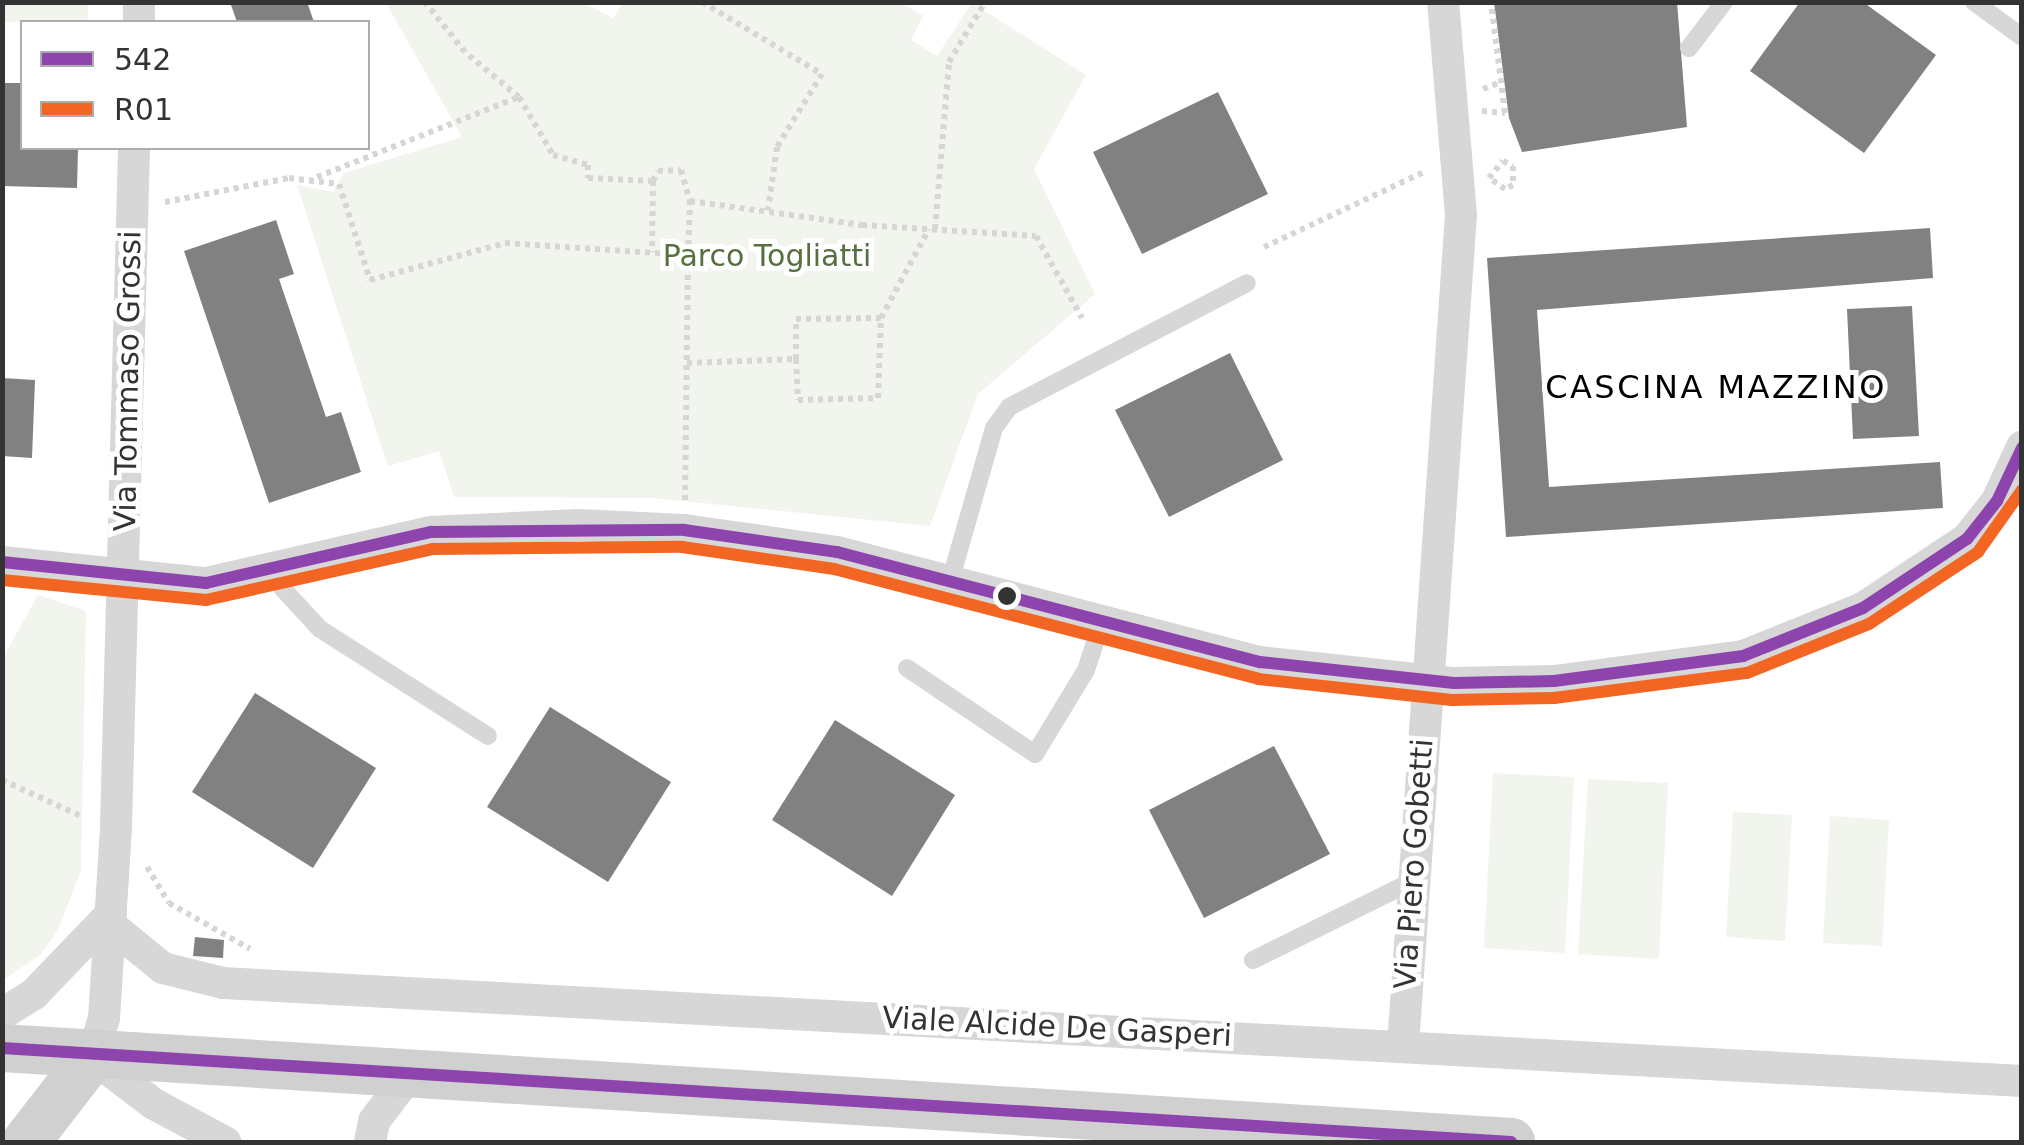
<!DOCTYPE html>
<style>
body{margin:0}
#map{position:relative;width:2024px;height:1145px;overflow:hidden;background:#fff;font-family:"DejaVu Sans",sans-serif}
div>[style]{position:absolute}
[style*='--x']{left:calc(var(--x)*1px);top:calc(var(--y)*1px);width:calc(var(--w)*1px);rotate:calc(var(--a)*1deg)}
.green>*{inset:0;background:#f1f5ed}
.building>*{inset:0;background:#818181}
.path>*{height:6px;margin-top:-3px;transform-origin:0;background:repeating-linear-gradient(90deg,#d6d6d6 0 5px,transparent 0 10px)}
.lane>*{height:18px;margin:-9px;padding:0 9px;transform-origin:9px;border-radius:9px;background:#d7d7d7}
.street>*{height:32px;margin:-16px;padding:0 16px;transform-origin:16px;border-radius:16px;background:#d7d7d7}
.secondary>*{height:48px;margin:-24px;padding:0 24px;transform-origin:24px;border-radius:24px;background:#d0d0d0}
.bus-1>*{height:12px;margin:-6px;padding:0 6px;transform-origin:6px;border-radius:6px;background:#8e44ad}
.bus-2>*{height:12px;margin:-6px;padding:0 6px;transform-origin:6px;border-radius:6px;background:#f26522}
.dots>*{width:28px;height:28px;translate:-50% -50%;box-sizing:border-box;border:5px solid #fff;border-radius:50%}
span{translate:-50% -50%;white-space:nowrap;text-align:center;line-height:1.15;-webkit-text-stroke:10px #fff;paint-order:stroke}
.park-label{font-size:30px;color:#56703f}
.street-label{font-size:30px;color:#333}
.neighbourhood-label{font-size:32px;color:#000;letter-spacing:2.5px}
.frame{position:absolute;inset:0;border:5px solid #333;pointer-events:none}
.legend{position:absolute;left:20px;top:20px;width:350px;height:130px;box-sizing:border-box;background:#fff;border:2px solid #adadad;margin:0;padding:12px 18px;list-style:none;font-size:30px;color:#333}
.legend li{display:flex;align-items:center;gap:20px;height:50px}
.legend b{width:50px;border:2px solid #adadad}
</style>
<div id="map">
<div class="green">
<div style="clip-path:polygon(3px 2px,88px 3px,88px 22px,3px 22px)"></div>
<div style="clip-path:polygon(386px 3px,584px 3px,613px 18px,623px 3px,902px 3px,923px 16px,911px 40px,937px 56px,972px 3px,1086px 75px,1034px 169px,1095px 294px,978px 394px,930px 526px,652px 498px,454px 497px,439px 451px,388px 466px,297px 185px,333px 192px,344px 173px,462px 137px)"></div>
<div style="clip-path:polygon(38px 595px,86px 611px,81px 870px,58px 930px,40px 955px,3px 980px,3px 658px)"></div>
<div style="clip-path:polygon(1493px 773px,1574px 777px,1565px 953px,1484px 948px)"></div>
<div style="clip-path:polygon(1588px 779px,1668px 783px,1659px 959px,1578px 954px)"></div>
<div style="clip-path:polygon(1733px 812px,1792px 815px,1785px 941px,1726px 937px)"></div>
<div style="clip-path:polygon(1830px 816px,1889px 820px,1882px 946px,1823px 943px)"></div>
</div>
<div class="building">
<div style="clip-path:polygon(230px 2px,307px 2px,314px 22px,237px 22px)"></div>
<div style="clip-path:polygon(1494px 2px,1677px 2px,1687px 127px,1522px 152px,1509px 118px)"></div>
<div style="clip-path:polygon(1800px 2px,1863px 2px,1936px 55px,1864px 153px,1750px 71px)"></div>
<div style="clip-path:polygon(2px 83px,22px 83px,22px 148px,78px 148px,77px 188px,2px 186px)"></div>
<div style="clip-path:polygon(1218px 92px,1268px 194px,1142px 254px,1093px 152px)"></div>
<div style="clip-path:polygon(276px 220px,294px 274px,279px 279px,326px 417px,341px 412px,361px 472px,269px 503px,184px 251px)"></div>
<div style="clip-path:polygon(1930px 228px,1933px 278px,1537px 310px,1549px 487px,1940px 462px,1943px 508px,1506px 537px,1487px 258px)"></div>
<div style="clip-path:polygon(1912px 306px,1919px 436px,1853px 439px,1847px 309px)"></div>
<div style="clip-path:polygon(1230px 353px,1283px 460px,1169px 517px,1115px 410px)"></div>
<div style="clip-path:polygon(2px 378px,35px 380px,32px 458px,2px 456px)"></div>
<div style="clip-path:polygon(255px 693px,376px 768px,313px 868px,192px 792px)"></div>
<div style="clip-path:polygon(550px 707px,671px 782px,608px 882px,487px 807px)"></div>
<div style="clip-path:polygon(835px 720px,955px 795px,892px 896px,772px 820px)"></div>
<div style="clip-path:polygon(1274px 746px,1330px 854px,1204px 918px,1149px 810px)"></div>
<div style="clip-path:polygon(195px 937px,224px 940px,223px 958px,193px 956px)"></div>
</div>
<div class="path">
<div style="--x:702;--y:2;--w:140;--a:31"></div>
<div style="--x:822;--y:74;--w:86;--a:121.7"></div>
<div style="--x:777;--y:147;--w:64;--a:98.1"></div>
<div style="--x:1483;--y:89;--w:19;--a:-21"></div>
<div style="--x:519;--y:97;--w:67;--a:59.6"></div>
<div style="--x:553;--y:155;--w:36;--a:16"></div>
<div style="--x:588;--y:165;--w:13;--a:90"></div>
<div style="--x:588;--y:178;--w:65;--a:2.6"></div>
<div style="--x:653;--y:181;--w:71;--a:90.8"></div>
<div style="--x:1482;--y:111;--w:23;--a:5"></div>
<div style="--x:1505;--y:113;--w:112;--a:-97.2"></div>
<div style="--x:1503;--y:161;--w:11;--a:27"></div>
<div style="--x:1513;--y:166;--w:19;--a:90"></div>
<div style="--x:1513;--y:185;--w:9;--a:153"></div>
<div style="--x:1505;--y:189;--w:19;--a:-145"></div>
<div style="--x:1489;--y:178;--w:22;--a:-51"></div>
<div style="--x:317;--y:177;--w:217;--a:-21.6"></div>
<div style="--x:519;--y:97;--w:70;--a:-140.2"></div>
<div style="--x:465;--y:52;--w:64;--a:-128.7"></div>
<div style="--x:653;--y:181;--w:11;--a:-63"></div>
<div style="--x:658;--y:171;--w:23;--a:-2"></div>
<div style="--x:681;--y:170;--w:32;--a:74"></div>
<div style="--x:165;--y:202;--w:126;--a:-11"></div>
<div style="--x:289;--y:178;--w:50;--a:6.8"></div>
<div style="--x:339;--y:184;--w:101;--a:72.1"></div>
<div style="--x:370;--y:280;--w:140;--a:-15.3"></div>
<div style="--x:505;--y:243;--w:183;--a:3.8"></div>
<div style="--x:688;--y:255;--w:245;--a:90.7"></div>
<div style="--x:935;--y:229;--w:168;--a:-85.2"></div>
<div style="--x:949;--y:62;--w:70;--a:-59"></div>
<div style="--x:1264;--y:247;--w:179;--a:-25.1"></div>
<div style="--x:688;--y:255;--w:54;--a:-87.9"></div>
<div style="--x:690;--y:201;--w:174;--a:7.9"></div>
<div style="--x:862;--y:225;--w:174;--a:3.6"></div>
<div style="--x:1036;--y:236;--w:94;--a:60.7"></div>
<div style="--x:796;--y:359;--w:40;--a:-90"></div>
<div style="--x:796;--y:319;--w:85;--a:-0.7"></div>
<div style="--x:687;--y:363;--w:109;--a:-2.1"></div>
<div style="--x:796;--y:359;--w:41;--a:87.2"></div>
<div style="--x:798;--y:400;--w:80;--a:-1.4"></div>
<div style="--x:878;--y:398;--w:80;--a:-87.9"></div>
<div style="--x:881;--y:318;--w:101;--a:-61.7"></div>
<div style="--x:2;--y:780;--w:89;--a:24.6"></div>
<div style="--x:147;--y:867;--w:42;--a:58.6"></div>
<div style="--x:169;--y:903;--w:93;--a:29.6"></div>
</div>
<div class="lane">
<div style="--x:1974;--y:2;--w:59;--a:36.1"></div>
<div style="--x:1689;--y:48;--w:58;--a:-52.7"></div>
<div style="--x:274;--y:566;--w:25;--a:69"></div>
<div style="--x:283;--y:589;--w:54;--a:47.2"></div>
<div style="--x:320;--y:629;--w:199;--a:32.5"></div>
<div style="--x:951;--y:578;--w:156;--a:-74"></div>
<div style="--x:994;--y:428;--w:26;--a:-54"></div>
<div style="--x:1009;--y:407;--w:268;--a:-27.5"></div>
<div style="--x:907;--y:668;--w:154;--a:33.9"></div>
<div style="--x:1035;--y:754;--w:98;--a:-58.7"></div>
<div style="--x:1086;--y:670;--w:48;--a:-71.9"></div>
<div style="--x:1253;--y:960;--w:178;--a:-26.3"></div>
</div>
<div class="street">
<div style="--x:139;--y:22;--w:20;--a:-90"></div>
<div style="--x:134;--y:148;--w:680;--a:91.52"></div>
<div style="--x:116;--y:828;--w:190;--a:93.6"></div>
<div style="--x:104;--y:1018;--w:41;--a:107.1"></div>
<div style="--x:92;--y:1057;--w:78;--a:37.2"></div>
<div style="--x:154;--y:1104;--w:81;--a:28.2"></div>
<div style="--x:2;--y:562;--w:205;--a:5.9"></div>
<div style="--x:206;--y:583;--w:231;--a:-12.8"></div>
<div style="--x:431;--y:532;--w:148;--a:-2.7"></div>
<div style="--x:579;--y:525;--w:105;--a:2.7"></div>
<div style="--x:684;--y:530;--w:155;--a:8.2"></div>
<div style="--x:837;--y:552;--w:437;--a:14.6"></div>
<div style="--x:1260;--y:662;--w:195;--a:6.2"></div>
<div style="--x:1454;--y:683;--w:100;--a:-1.1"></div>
<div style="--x:1554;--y:681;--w:191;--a:-7.5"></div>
<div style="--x:1743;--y:656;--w:129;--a:-21.8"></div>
<div style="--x:1863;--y:608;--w:125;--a:-33.6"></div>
<div style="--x:1967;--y:539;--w:48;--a:-51.7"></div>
<div style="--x:1997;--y:501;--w:60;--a:-65.2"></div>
<div style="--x:110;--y:925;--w:68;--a:39.1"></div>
<div style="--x:163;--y:968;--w:62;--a:14"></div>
<div style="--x:223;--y:983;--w:1802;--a:3.12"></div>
<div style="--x:2;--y:1014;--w:38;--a:-32"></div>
<div style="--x:34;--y:994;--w:111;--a:-46.1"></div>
<div style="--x:1403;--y:1046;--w:833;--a:-86.01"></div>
<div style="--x:1461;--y:215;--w:214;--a:-94.8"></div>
<div style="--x:370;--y:1142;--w:21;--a:-79"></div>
<div style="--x:374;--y:1121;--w:54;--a:-52.5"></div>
</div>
<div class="secondary">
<div style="--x:2;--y:1048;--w:1512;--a:3.56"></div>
<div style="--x:26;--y:1142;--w:108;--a:-52.2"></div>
</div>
<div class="bus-1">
<div style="--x:2;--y:562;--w:205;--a:5.9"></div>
<div style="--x:206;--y:583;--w:231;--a:-12.8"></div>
<div style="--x:431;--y:532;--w:253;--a:-0.5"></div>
<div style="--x:684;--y:530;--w:155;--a:8.2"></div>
<div style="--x:837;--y:552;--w:437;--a:14.6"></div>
<div style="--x:1260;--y:662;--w:195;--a:6.2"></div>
<div style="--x:1454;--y:683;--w:100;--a:-1.1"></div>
<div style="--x:1554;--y:681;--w:191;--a:-7.5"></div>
<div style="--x:1743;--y:656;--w:129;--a:-21.8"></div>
<div style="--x:1863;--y:608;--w:125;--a:-33.6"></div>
<div style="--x:1967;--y:539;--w:48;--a:-51.7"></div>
<div style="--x:1997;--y:501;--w:59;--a:-64.7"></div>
<div style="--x:2;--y:1048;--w:1512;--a:3.56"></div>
</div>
<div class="bus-2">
<div style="--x:2;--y:580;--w:205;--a:5.6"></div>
<div style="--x:206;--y:600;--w:233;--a:-12.7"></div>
<div style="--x:433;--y:549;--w:249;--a:-0.5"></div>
<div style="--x:682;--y:547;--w:154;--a:8.2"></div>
<div style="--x:834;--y:569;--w:438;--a:14.5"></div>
<div style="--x:1258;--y:679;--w:195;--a:6.2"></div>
<div style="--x:1452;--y:700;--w:102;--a:-1.1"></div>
<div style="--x:1554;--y:698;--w:195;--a:-7.4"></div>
<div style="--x:1747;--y:673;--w:131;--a:-21.9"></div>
<div style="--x:1869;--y:624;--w:131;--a:-33.4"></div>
<div style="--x:1978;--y:552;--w:76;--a:-54.6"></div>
</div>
<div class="dots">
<div style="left:1007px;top:596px;background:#333"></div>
</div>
<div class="park-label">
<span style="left:767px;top:256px">Parco Togliatti</span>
</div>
<div class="street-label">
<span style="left:128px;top:381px;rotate:-89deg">Via Tommaso Grossi</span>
<span style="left:1414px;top:864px;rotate:-86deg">Via Piero Gobetti</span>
<span style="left:1057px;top:1027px;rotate:3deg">Viale Alcide De Gasperi</span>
</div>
<div class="neighbourhood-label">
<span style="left:1716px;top:387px">CASCINA MAZZINO</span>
</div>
<div class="frame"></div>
<ul class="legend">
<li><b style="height:12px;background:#8e44ad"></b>542</li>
<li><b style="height:12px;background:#f26522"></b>R01</li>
</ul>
</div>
